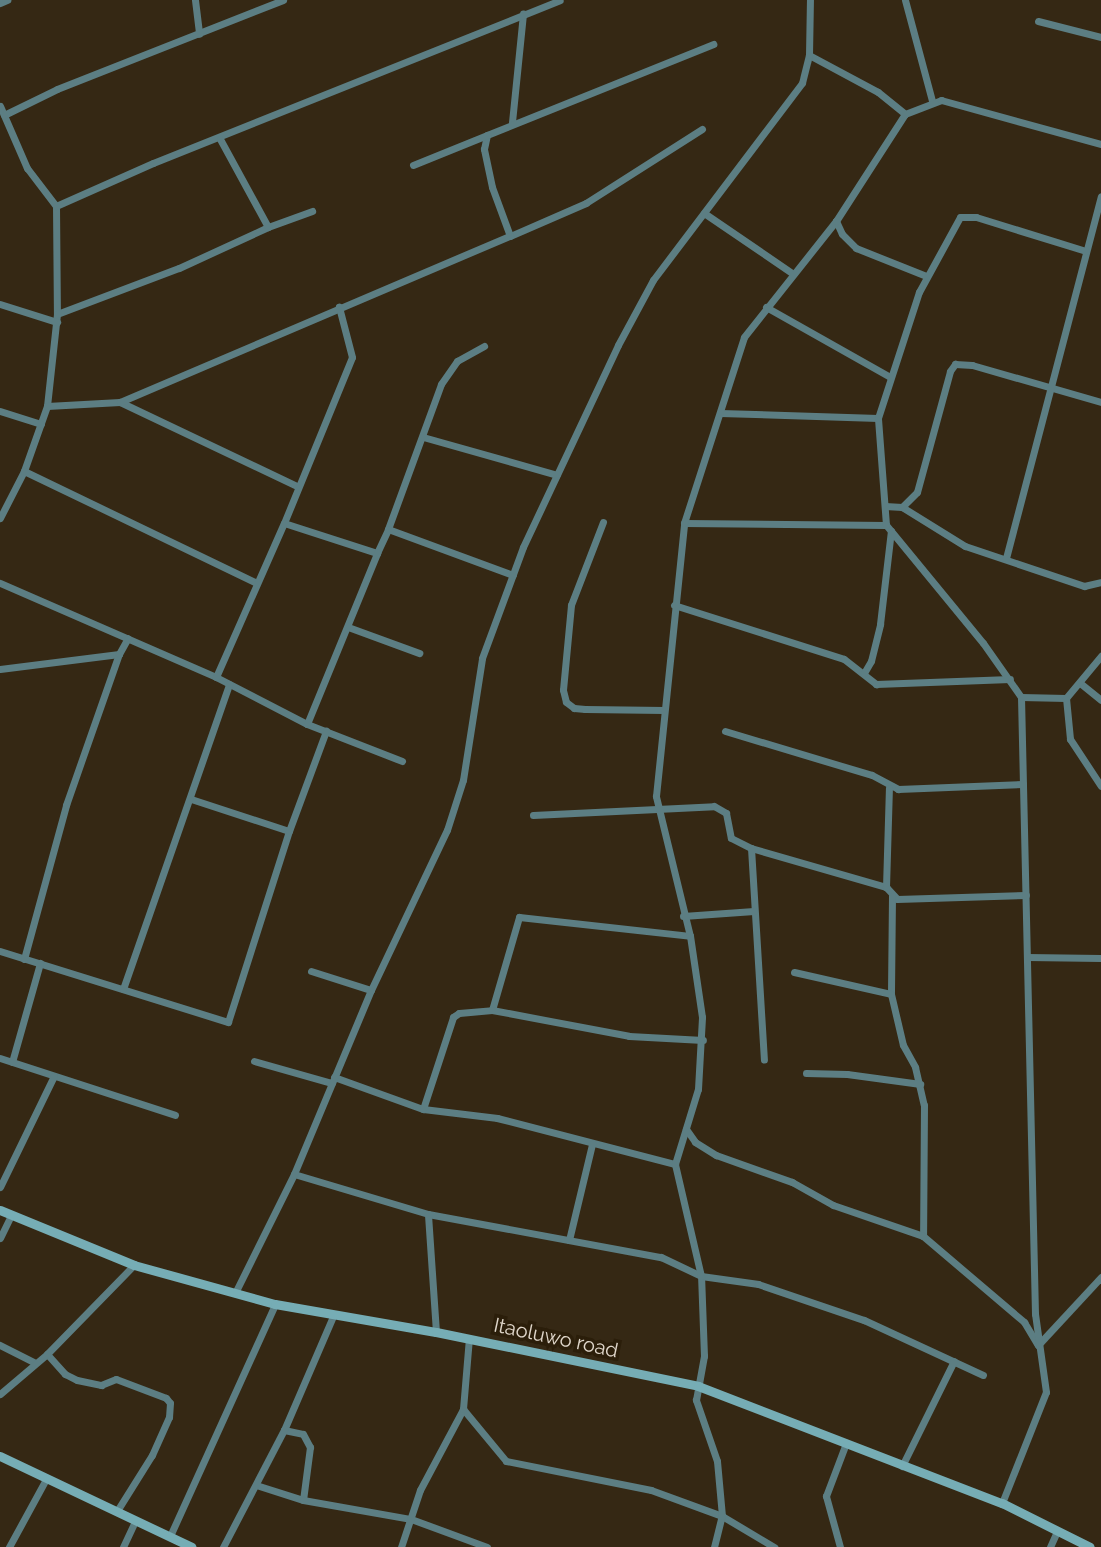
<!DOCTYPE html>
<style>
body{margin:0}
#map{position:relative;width:1101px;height:1547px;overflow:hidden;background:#352814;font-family:Raleway,sans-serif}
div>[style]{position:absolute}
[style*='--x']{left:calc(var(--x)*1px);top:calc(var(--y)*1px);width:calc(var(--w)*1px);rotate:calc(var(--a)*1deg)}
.street>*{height:7px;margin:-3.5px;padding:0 3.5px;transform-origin:3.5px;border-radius:3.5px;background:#5c7e83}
.secondary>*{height:9px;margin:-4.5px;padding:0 4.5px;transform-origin:4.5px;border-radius:4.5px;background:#76adb5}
span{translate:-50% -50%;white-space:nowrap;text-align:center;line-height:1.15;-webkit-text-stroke:7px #2b1e0a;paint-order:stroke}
.street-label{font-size:20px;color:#e0d7cb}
</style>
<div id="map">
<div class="street">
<div style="--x:195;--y:0;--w:34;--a:83"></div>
<div style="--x:905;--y:0;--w:105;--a:75"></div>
<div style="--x:0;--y:3;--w:8;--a:-23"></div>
<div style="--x:1038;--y:21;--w:65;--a:14.3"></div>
<div style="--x:809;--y:55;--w:78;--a:28.2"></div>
<div style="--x:878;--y:92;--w:35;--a:39"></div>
<div style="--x:0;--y:106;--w:68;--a:66.5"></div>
<div style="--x:27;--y:168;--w:48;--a:52.7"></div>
<div style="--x:56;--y:206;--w:108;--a:89.5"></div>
<div style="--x:57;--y:314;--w:93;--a:96.2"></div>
<div style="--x:47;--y:406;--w:69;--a:109.5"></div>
<div style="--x:24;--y:471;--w:53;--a:117.1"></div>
<div style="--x:4;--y:115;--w:59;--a:-26.1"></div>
<div style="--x:57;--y:89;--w:243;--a:-21.5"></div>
<div style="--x:512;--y:122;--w:109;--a:-84.2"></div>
<div style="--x:702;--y:129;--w:138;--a:147.5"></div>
<div style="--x:586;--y:203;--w:83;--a:156.5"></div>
<div style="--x:510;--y:236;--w:52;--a:-110.2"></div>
<div style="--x:492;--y:187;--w:39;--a:-102"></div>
<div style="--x:484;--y:149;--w:14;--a:-78"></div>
<div style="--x:487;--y:135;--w:244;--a:-21.9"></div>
<div style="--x:413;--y:165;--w:80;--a:-22.1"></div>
<div style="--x:56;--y:206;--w:106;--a:-23.9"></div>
<div style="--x:153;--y:163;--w:438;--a:-21.8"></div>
<div style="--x:704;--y:213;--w:107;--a:34.3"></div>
<div style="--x:836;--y:221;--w:14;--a:65"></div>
<div style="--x:842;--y:234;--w:20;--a:45"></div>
<div style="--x:856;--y:248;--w:75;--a:21.8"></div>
<div style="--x:268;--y:227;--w:47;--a:-20"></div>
<div style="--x:0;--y:304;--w:60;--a:17.5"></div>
<div style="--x:766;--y:307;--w:142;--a:29.4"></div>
<div style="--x:57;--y:314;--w:130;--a:-20.7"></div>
<div style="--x:179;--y:268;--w:98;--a:-24.7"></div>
<div style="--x:268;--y:227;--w:100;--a:-118.6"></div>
<div style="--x:120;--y:402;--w:196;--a:25.4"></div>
<div style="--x:47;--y:406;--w:73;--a:-3.1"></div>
<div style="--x:120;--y:402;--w:424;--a:-23.1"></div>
<div style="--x:0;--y:411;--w:43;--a:17.6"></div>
<div style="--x:720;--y:413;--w:158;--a:1.8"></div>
<div style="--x:423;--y:437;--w:139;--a:15.8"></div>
<div style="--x:24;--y:471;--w:256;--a:25.7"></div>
<div style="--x:885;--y:506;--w:17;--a:3"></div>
<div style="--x:902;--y:507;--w:74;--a:31.8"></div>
<div style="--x:965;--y:546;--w:126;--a:18.6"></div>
<div style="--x:1084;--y:586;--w:17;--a:-13"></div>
<div style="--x:902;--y:507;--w:21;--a:-45"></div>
<div style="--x:917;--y:492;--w:125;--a:-74.7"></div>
<div style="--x:950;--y:371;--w:9;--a:-54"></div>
<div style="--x:955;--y:364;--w:17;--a:3"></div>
<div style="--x:972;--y:365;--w:134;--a:16"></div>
<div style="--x:603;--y:522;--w:89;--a:111.1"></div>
<div style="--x:571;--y:605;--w:85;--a:95.4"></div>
<div style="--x:563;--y:690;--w:12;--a:76"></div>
<div style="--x:566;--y:702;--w:10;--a:37"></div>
<div style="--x:574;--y:708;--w:11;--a:5"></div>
<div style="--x:585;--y:709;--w:79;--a:0.7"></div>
<div style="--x:284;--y:523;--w:179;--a:-67.7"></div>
<div style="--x:352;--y:357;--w:52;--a:-104.6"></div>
<div style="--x:684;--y:523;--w:202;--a:0.6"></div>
<div style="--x:388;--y:529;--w:154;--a:-69.9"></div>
<div style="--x:441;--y:384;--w:28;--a:-55"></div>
<div style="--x:457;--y:361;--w:31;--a:-29"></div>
<div style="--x:1006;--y:558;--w:374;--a:-75.3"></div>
<div style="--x:0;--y:583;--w:236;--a:23.5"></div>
<div style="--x:216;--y:677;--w:102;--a:27.3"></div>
<div style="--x:307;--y:724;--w:102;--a:21.3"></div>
<div style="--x:674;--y:605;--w:178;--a:17.6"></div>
<div style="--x:844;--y:659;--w:41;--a:38"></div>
<div style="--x:876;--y:684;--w:134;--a:-2.1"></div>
<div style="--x:348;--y:627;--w:76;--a:20.1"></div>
<div style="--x:0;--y:669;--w:120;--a:-7.2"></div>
<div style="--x:864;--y:673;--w:14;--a:-60"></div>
<div style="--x:871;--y:661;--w:38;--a:-76"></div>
<div style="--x:880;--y:624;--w:94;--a:-83.3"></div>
<div style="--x:216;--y:677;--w:168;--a:-66.2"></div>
<div style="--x:284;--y:523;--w:98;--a:17.9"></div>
<div style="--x:377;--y:553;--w:26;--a:-65"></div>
<div style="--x:388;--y:529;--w:133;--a:20.2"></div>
<div style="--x:1080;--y:683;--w:27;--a:39"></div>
<div style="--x:1021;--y:697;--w:66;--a:-125.1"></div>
<div style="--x:983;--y:643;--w:153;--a:-129.4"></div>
<div style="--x:886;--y:525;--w:107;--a:-94.3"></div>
<div style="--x:878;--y:418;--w:133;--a:-72"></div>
<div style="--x:919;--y:292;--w:85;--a:-61.3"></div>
<div style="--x:960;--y:217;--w:16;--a:0"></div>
<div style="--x:976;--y:217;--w:115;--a:17.2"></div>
<div style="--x:1066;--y:698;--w:41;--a:84.4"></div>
<div style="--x:1070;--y:739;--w:56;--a:56.6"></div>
<div style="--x:307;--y:724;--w:185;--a:-67.7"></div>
<div style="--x:725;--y:731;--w:153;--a:16.7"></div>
<div style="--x:872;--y:775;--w:30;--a:28"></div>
<div style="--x:898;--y:789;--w:125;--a:-2.3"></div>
<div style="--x:191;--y:799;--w:103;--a:18.1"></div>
<div style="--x:533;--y:815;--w:181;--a:-2.8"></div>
<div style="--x:714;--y:806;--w:14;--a:30"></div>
<div style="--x:726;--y:813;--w:25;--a:79"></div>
<div style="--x:731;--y:838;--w:22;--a:27"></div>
<div style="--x:751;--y:848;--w:141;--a:16.1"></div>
<div style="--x:886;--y:887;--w:16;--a:47"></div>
<div style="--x:897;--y:899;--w:129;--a:-1.8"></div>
<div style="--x:751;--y:848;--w:212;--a:86.5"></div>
<div style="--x:886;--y:887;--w:99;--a:-88.3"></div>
<div style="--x:892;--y:896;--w:98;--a:90.6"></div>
<div style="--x:891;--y:994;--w:52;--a:76.8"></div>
<div style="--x:903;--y:1045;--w:25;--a:61"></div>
<div style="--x:915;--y:1067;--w:39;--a:77"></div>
<div style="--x:924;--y:1105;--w:131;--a:90.4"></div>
<div style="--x:683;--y:916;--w:71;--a:-4"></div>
<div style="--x:0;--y:951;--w:239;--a:17.3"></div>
<div style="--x:228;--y:1022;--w:201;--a:-72.3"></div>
<div style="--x:289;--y:831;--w:107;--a:-69.7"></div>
<div style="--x:1027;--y:957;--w:74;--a:0.8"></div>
<div style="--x:24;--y:959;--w:160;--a:-74.7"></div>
<div style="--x:66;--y:805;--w:160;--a:-70.7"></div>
<div style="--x:119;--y:654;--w:18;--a:-61"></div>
<div style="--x:311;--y:971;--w:63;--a:17.6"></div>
<div style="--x:794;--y:972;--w:99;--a:12.8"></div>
<div style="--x:123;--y:989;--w:323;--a:-70.8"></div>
<div style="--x:492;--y:1010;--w:97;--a:-73.8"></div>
<div style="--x:519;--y:917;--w:172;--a:6.3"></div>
<div style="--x:0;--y:1058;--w:184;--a:18"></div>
<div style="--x:254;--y:1061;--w:81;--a:15.8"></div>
<div style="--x:12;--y:1062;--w:103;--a:-74.2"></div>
<div style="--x:806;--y:1073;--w:41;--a:1.4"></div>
<div style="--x:847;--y:1074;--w:74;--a:7.8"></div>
<div style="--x:334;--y:1077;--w:95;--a:19.8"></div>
<div style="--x:423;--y:1109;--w:75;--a:6.9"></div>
<div style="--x:497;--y:1118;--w:184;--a:14.5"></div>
<div style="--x:423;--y:1109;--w:97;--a:-71.9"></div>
<div style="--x:453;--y:1017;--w:7;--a:-34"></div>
<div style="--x:459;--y:1013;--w:33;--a:-5"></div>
<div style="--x:492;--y:1010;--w:139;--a:10.7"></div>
<div style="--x:629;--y:1036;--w:74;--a:3.1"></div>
<div style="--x:686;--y:1129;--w:16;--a:55"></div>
<div style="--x:695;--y:1142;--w:25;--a:32"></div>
<div style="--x:716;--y:1155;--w:81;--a:19.6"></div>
<div style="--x:792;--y:1182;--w:47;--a:29.3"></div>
<div style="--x:833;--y:1205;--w:95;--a:19"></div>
<div style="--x:923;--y:1236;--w:133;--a:40.4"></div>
<div style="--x:1024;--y:1322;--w:27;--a:59"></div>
<div style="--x:1038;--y:1345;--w:93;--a:-47.2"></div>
<div style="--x:294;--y:1174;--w:140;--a:16.6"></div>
<div style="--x:0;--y:1187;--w:123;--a:-64.1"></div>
<div style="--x:0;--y:1238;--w:25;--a:-64"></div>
<div style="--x:569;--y:1240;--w:99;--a:-76.5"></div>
<div style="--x:235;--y:1293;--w:133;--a:-63.6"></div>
<div style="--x:294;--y:1174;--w:199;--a:-67.3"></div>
<div style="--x:371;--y:990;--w:177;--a:-64.6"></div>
<div style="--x:447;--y:830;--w:52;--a:-72.3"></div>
<div style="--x:463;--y:780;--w:123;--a:-81.1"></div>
<div style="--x:482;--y:658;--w:118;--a:-69.7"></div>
<div style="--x:523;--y:547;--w:223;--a:-64.8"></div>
<div style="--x:618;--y:345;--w:74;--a:-61.7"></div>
<div style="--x:653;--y:280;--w:247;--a:-52.9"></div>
<div style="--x:802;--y:83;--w:29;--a:-76"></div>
<div style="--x:809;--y:55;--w:55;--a:-89"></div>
<div style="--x:436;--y:1332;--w:118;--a:-93.9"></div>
<div style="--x:428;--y:1214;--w:237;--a:10.5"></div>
<div style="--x:661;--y:1257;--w:44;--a:25.4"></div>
<div style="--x:701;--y:1276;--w:58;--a:8"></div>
<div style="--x:758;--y:1284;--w:112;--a:18.8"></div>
<div style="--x:864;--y:1320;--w:131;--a:24.8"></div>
<div style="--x:0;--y:1345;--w:39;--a:27"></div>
<div style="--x:47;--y:1354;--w:27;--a:48"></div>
<div style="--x:65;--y:1374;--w:13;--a:27"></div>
<div style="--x:77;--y:1380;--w:25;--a:12"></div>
<div style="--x:101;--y:1385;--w:16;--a:-22"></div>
<div style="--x:116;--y:1379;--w:53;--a:20.8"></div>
<div style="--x:166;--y:1398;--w:6;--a:51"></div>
<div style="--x:170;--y:1403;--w:14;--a:94"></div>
<div style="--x:169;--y:1417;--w:42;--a:114.1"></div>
<div style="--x:152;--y:1455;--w:66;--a:122"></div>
<div style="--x:0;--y:1394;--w:62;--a:-40.4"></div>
<div style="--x:47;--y:1354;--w:124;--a:-45.7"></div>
<div style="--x:463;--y:1409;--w:67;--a:50.4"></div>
<div style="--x:506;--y:1461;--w:148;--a:11.3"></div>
<div style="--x:651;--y:1490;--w:76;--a:20.1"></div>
<div style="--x:722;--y:1516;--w:61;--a:30.8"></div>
<div style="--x:284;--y:1430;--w:19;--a:12"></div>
<div style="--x:303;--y:1434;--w:15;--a:62"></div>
<div style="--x:310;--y:1447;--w:53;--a:97.5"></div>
<div style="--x:902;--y:1466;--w:117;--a:-63.7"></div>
<div style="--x:256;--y:1485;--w:49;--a:17.7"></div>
<div style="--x:303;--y:1500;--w:110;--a:10"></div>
<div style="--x:411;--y:1519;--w:81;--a:20.2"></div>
<div style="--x:1002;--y:1503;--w:119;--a:-68.4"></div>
<div style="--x:1046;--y:1392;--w:79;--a:-98"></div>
<div style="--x:1035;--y:1314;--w:617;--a:-91.3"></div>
<div style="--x:1021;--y:697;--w:45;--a:1.3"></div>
<div style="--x:1066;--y:698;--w:55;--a:-50.2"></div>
<div style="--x:170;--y:1536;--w:255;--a:-65.6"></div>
<div style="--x:9;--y:1547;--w:77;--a:-61.4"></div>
<div style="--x:123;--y:1547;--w:29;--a:-65"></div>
<div style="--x:223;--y:1547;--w:132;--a:-62.5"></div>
<div style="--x:284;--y:1430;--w:124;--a:-66.7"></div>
<div style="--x:401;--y:1547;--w:60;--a:-71.6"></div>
<div style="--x:420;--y:1490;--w:92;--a:-62"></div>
<div style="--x:463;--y:1409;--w:71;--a:-85.2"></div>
<div style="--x:714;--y:1547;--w:32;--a:-76"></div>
<div style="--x:722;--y:1516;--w:55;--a:-95.2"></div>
<div style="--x:717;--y:1461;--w:65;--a:-109"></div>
<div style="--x:696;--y:1400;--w:45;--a:-79.7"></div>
<div style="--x:704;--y:1356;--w:80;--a:-92.1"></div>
<div style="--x:701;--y:1276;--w:115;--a:-103.1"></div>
<div style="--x:675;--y:1164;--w:78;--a:-73"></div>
<div style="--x:698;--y:1089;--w:72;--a:-86.8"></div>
<div style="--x:702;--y:1017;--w:82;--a:-98.4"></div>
<div style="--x:690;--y:936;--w:144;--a:-103.7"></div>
<div style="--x:656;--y:796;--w:274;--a:-84.1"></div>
<div style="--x:684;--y:523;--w:195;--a:-72.1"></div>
<div style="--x:744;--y:337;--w:148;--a:-51.6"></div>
<div style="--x:836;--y:221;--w:127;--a:-57.2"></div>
<div style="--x:905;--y:114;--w:39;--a:-21"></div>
<div style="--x:941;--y:100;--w:166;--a:15.4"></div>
<div style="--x:840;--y:1547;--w:53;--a:-105.4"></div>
<div style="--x:826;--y:1496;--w:57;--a:-69.3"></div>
<div style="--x:1050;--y:1547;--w:17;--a:-66"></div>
</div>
<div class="secondary">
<div style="--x:0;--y:1210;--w:145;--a:22.3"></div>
<div style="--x:134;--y:1265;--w:146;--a:15.5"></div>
<div style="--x:275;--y:1304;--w:163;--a:9.9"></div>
<div style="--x:436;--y:1332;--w:268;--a:11.6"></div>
<div style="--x:698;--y:1386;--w:326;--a:21.1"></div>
<div style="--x:1002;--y:1503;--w:98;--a:26.6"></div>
<div style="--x:0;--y:1456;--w:212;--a:25.4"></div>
</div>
<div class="street-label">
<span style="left:556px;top:1338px;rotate:12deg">Itaoluwo road</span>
</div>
</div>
